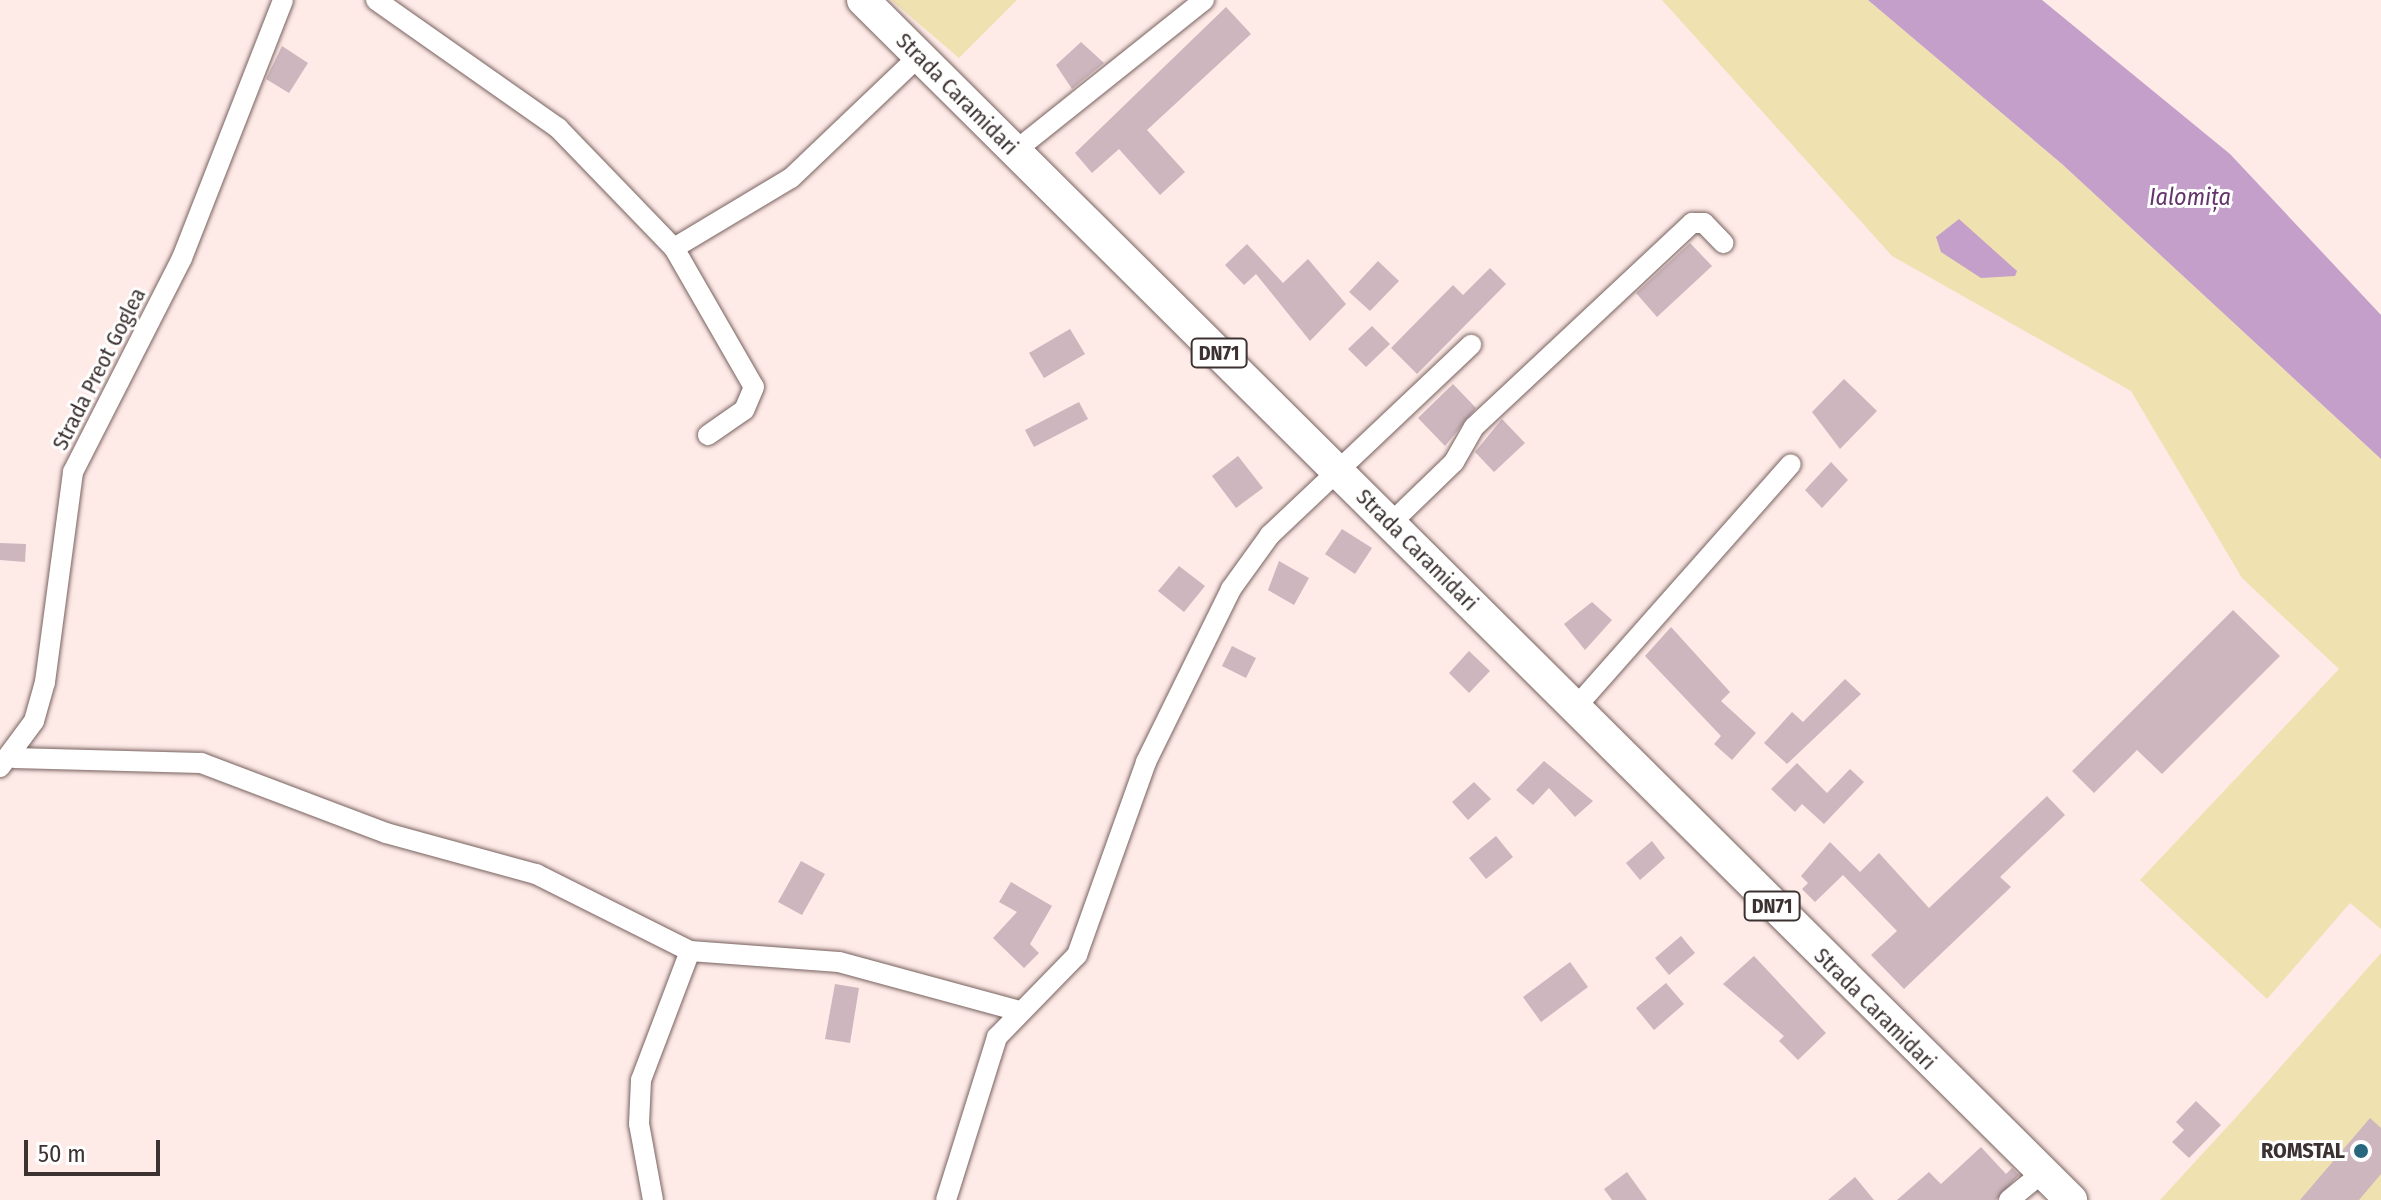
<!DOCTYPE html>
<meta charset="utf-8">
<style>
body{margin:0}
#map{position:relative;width:2381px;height:1200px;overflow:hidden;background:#feeae7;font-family:"Fira Sans Condensed",sans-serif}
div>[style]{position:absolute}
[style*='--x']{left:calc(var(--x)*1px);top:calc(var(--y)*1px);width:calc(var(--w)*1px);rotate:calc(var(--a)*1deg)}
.green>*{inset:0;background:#f0e1b1}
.water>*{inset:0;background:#c49fca}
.building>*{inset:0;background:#cdb6be}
.roads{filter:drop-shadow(0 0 2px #77625f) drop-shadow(0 0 2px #77625f)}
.street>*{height:20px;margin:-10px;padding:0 10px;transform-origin:10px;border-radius:10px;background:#fff}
.primary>*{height:32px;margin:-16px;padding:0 16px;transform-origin:16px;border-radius:16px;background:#fff}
.dots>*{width:22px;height:22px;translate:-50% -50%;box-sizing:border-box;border:4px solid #fff;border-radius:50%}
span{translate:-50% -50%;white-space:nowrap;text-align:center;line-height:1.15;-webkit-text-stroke:6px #fff;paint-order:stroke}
.shield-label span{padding:2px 6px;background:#fff;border:2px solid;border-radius:6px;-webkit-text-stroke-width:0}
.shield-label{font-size:20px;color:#3c3231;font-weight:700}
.street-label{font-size:22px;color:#3c3231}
.poi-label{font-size:22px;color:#3c3231;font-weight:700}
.right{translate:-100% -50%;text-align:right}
.water-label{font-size:24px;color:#64356b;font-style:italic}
.scale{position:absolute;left:24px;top:1140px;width:136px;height:36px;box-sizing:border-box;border:4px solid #3c3231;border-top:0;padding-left:10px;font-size:24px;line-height:28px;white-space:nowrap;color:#3c3231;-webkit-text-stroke:6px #fff;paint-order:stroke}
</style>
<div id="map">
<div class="green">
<div style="clip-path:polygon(891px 0,1017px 0,959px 58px)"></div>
<div style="clip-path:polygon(1662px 0,1868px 0,2062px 164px,2381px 459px,2381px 929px,2350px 903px,2267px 999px,2140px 880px,2339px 669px,2242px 578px,2131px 391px,1892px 256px)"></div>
<div style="clip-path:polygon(2381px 953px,2381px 1200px,2160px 1200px,2239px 1114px)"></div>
</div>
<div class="water">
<div style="clip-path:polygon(1868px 0,2042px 0,2230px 154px,2381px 315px,2381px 459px,2062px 164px)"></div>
<div style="clip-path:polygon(1959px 219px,2017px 271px,2015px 276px,1981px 278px,1941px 252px,1936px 237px)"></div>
</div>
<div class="building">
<div style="clip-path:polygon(1226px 7px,1251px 34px,1147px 130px,1185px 172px,1160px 195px,1119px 149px,1092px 173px,1075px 153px)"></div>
<div style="clip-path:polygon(1081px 42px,1104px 63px,1072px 89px,1056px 65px)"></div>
<div style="clip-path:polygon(282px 46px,308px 63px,289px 93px,266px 79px)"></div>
<div style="clip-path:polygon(1690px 243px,1712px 266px,1657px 317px,1636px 293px)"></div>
<div style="clip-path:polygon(1247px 244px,1283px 283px,1308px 259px,1346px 304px,1310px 341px,1256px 274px,1244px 285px,1225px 265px)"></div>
<div style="clip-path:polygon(1378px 261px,1399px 281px,1370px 311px,1349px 292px)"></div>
<div style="clip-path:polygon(1490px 268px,1506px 284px,1417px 374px,1391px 348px,1453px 285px,1463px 295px)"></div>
<div style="clip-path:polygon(1372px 326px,1390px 344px,1366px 367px,1348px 349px)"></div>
<div style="clip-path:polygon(1070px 329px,1085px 354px,1044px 378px,1029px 353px)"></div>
<div style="clip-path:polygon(1844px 379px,1877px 411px,1840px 449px,1812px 412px)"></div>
<div style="clip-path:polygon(1453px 384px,1476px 408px,1445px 446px,1418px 418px)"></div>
<div style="clip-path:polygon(1079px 402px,1088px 419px,1034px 447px,1025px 430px)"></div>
<div style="clip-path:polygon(1502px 419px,1525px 443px,1494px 472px,1475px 452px)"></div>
<div style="clip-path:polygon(1238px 456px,1263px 488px,1236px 508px,1212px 476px)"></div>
<div style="clip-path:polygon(1831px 462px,1848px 480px,1822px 508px,1805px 490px)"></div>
<div style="clip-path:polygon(1342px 529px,1372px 548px,1355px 574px,1325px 554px)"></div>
<div style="clip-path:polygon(0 543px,26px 544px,25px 562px,0 560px)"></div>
<div style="clip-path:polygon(1279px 561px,1309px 578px,1294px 605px,1268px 590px)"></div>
<div style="clip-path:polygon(1179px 566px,1205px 586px,1184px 612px,1158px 591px)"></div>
<div style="clip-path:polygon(1592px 602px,1612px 620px,1585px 650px,1564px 624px)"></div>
<div style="clip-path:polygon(2233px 610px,2280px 656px,2162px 774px,2137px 750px,2094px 793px,2072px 771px)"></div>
<div style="clip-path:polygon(1671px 627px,1730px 692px,1721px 701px,1756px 733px,1732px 760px,1714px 744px,1721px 736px,1645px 656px)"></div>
<div style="clip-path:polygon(1232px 646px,1256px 658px,1246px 678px,1222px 666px)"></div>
<div style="clip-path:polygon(1469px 651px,1490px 671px,1469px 693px,1449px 673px)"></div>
<div style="clip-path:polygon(1845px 679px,1861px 694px,1787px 764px,1764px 743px,1792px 712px,1803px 722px)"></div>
<div style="clip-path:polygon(1544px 761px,1593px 801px,1575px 817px,1549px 788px,1533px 805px,1516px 790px)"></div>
<div style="clip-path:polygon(1797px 763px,1827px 793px,1850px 769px,1864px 782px,1824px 824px,1802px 804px,1795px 812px,1771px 789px)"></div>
<div style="clip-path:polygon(1474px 782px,1491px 799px,1468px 820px,1452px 802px)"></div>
<div style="clip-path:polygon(2047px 796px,2065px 815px,2000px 877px,2011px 887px,1904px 989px,1871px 955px,1897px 931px,1843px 875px,1815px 902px,1802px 889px,1808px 883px,1801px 876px,1830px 842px,1860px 872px,1879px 853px,1929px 908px)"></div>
<div style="clip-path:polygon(1496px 836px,1513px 857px,1486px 879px,1469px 858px)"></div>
<div style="clip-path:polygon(1652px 841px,1665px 858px,1640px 880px,1626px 863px)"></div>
<div style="clip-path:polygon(801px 861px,825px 874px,802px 915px,778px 902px)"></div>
<div style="clip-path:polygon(1011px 882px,1052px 906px,1030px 944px,1039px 953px,1024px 968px,993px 938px,1017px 912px,999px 902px)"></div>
<div style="clip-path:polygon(1681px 936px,1695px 953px,1669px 975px,1655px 958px)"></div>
<div style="clip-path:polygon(1754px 956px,1826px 1033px,1798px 1060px,1779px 1041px,1784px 1036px,1723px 984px)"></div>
<div style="clip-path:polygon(1570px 962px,1588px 987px,1541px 1022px,1523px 997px)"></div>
<div style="clip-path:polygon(1666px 983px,1684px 1004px,1654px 1030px,1636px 1008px)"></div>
<div style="clip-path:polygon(835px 984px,859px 988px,850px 1043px,825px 1039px)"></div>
<div style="clip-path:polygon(2196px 1101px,2221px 1125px,2189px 1158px,2172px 1142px,2184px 1130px,2176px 1122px)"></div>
<div style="clip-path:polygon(2370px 1118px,2381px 1128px,2381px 1174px,2359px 1200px,2300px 1200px)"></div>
<div style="clip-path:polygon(1981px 1147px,2006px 1174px,2012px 1168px,2019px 1175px,1996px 1200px,1897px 1200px,1929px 1172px,1941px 1184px)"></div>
<div style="clip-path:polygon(1627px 1172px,1647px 1200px,1612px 1200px,1604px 1189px)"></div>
<div style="clip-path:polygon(1855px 1177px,1874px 1200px,1828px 1200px)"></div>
</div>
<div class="roads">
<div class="street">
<div style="--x:376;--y:0;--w:223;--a:35.1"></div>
<div style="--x:558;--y:128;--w:167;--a:46"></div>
<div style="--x:674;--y:248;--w:160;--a:60.1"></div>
<div style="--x:754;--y:387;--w:25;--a:113"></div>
<div style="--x:744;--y:410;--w:44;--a:145.2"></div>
<div style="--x:1015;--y:151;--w:242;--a:-38.6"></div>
<div style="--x:674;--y:248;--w:136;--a:-30.9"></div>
<div style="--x:791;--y:178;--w:177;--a:-43.6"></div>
<div style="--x:1390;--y:524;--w:89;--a:-44.1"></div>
<div style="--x:1454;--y:462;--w:40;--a:-60.3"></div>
<div style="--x:1474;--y:427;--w:299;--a:-43.1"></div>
<div style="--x:1692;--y:223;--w:12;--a:0"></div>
<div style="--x:1704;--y:223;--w:28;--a:46"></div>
<div style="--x:1576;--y:707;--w:324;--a:-48.5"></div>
<div style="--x:14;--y:758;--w:187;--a:1.5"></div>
<div style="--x:201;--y:763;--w:198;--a:20.7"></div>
<div style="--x:386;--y:833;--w:156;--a:15.3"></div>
<div style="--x:536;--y:874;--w:172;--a:26.6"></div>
<div style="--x:690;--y:951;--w:149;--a:4.2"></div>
<div style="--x:839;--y:962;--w:183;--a:15.2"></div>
<div style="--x:0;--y:767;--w:57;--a:-53.5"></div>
<div style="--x:34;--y:721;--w:41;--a:-74.2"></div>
<div style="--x:45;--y:682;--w:212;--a:-82.4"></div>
<div style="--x:73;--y:472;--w:240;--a:-63"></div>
<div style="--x:182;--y:258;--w:277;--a:-68.6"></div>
<div style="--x:653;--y:1200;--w:77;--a:-100.4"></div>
<div style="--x:639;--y:1124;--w:44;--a:-87.4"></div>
<div style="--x:641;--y:1080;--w:138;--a:-69.2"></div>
<div style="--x:946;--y:1200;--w:171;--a:-72.6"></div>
<div style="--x:997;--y:1037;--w:115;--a:-45.7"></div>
<div style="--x:1077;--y:955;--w:205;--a:-70.3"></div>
<div style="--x:1146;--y:762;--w:193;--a:-63.8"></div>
<div style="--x:1231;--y:589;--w:67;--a:-54.2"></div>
<div style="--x:1270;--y:535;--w:277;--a:-43.4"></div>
<div style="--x:2009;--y:1200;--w:43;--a:-39.3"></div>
</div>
<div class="primary">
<div style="--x:863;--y:0;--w:1703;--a:44.81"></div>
</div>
</div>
<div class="dots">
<div style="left:2361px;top:1151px;background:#28677d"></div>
</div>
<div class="shield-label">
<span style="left:1219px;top:353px">DN71</span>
<span style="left:1772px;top:906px">DN71</span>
</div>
<div class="street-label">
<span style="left:957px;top:94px;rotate:45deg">Strada Caramidari</span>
<span style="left:99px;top:369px;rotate:-63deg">Strada Preot Goglea</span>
<span style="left:1417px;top:550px;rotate:45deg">Strada Caramidari</span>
<span style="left:1875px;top:1009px;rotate:45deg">Strada Caramidari</span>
</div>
<div class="poi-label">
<span class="right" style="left:2345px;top:1151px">ROMSTAL</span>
</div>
<div class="water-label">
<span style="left:2190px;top:198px">Ialomița</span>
</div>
<div class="scale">50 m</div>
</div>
